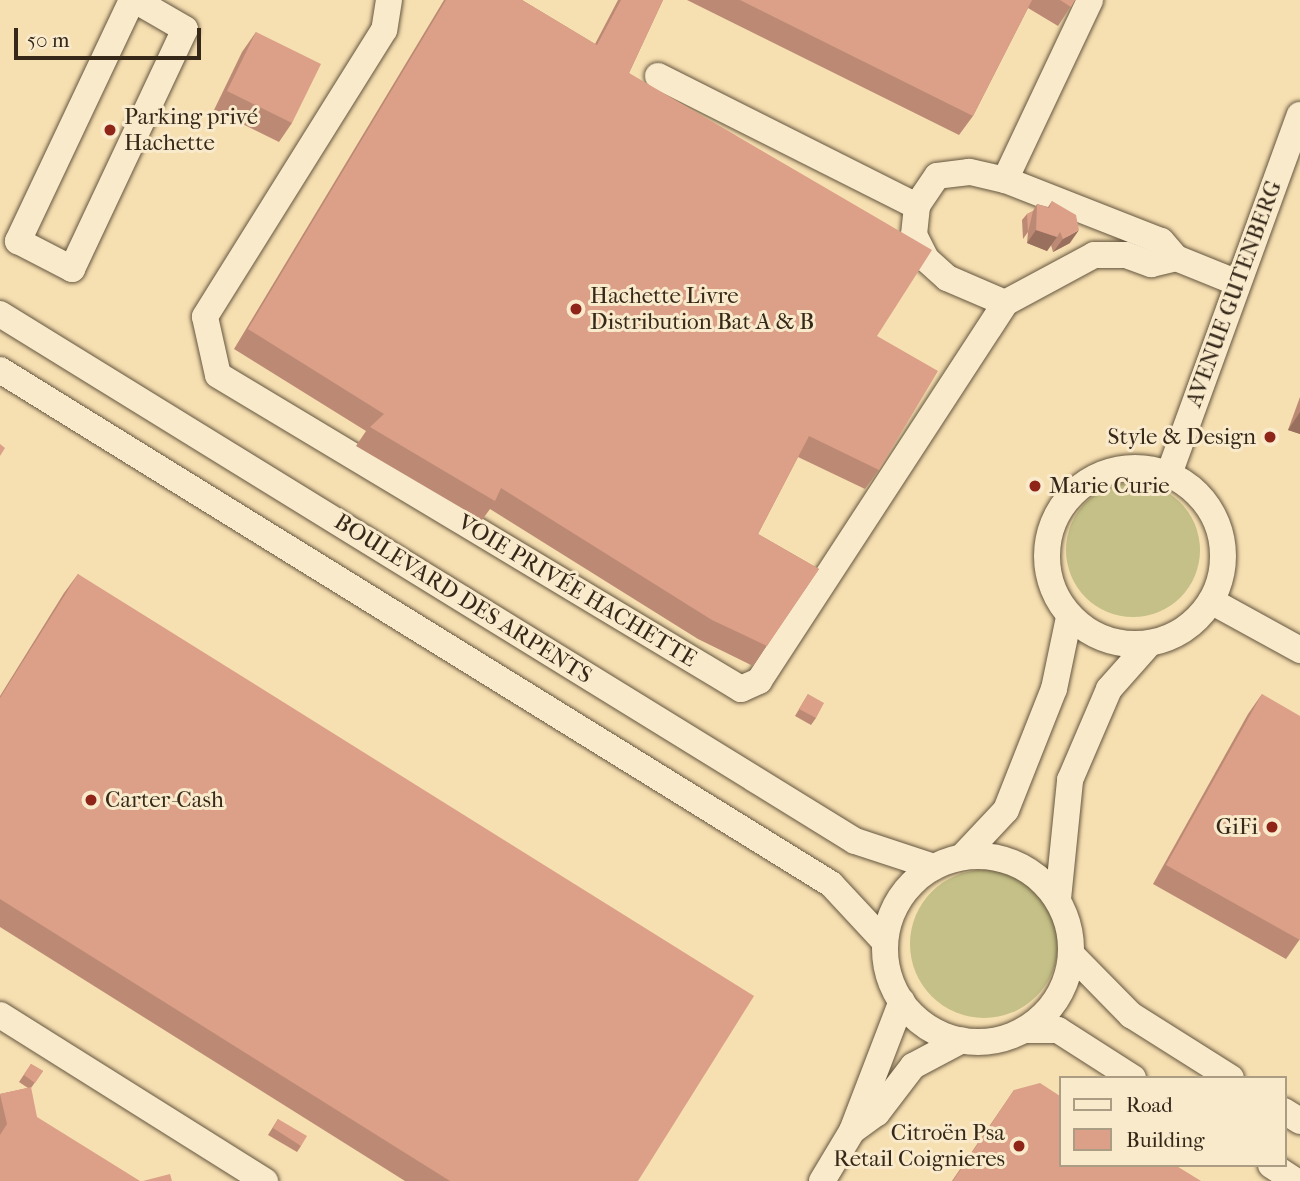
<!DOCTYPE html>
<meta charset="utf-8">
<style>
body{margin:0}
#map{position:relative;width:1300px;height:1181px;overflow:hidden;background:#f6dfb1;font-family:"IM FELL French Canon",serif}
div>[style]{position:absolute}
[style*='--x']{left:calc(var(--x)*1px);top:calc(var(--y)*1px);width:calc(var(--w)*1px);rotate:calc(var(--a)*1deg)}
.green>*{inset:0;background:#c4c087}
.round{border-radius:50%}
.roads{filter:drop-shadow(0 0 2px #65563f) drop-shadow(0 0 2px #65563f)}
.minor>*{height:26px;margin:-13px;padding:0 13px;transform-origin:13px;border-radius:13px;background:#f9eacc}
.minor>.ring{margin:-13px;padding:0;box-sizing:content-box;background:none;border:26px solid #f9eacc;border-radius:50%}
.wall>*{inset:0;background:#bc8a74}
.shaded-wall>*{inset:0;background:#99705e}
.building>*{inset:0;background:#dba087}
.dots>*{width:19px;height:19px;translate:-50% -50%;box-sizing:border-box;border:4px solid #f9eacc;border-radius:50%}
span{translate:-50% -50%;white-space:nowrap;text-align:center;line-height:1.15;-webkit-text-stroke:6px #f9eacc;paint-order:stroke}
.poi-label{font-size:23px;color:#352819}
.left{translate:0 -50%;text-align:left}
.right{translate:-100% -50%;text-align:right}
.street-label{font-size:23px;color:#352819}
.legend{position:absolute;left:1059px;top:1076px;width:228px;height:91px;box-sizing:border-box;background:#f9eacc;border:2px solid #ab9c84;margin:0;padding:9px 12px;list-style:none;font-size:21px;color:#352819}
.legend li{display:flex;align-items:center;gap:14px;height:35px}
.legend b{width:35px;border:2px solid #ab9c84}
.scale{position:absolute;left:14px;top:28px;width:187px;height:32px;box-sizing:border-box;border:4px solid #352819;border-top:0;padding-left:9px;font-size:21px;line-height:24px;white-space:nowrap;color:#352819;-webkit-text-stroke:5px #f9eacc;paint-order:stroke}
</style>
<div id="map">
<div class="green">
<div class="round" style="left:1066px;top:483px;width:134px;height:134px"></div>
<div class="round" style="left:910px;top:870px;width:148px;height:148px"></div>
</div>
<div class="roads">
<div class="minor">
<div style="--x:132;--y:0;--w:267;--a:115.3"></div>
<div style="--x:18;--y:241;--w:61;--a:27.4"></div>
<div style="--x:72;--y:269;--w:265;--a:-64.8"></div>
<div style="--x:185;--y:29;--w:58;--a:-149.9"></div>
<div style="--x:389;--y:0;--w:30;--a:99"></div>
<div style="--x:384;--y:30;--w:338;--a:122"></div>
<div style="--x:205;--y:317;--w:59;--a:77.4"></div>
<div style="--x:218;--y:375;--w:610;--a:30.98"></div>
<div style="--x:741;--y:689;--w:20;--a:-24"></div>
<div style="--x:759;--y:681;--w:451;--a:-56.9"></div>
<div style="--x:1005;--y:303;--w:101;--a:-28.3"></div>
<div style="--x:1094;--y:255;--w:32;--a:0"></div>
<div style="--x:1126;--y:255;--w:27;--a:20"></div>
<div style="--x:1151;--y:264;--w:26;--a:-13"></div>
<div style="--x:1176;--y:258;--w:23;--a:-131"></div>
<div style="--x:1161;--y:241;--w:168;--a:-158.6"></div>
<div style="--x:1005;--y:180;--w:37;--a:-167"></div>
<div style="--x:969;--y:172;--w:32;--a:173"></div>
<div style="--x:937;--y:176;--w:36;--a:124"></div>
<div style="--x:917;--y:206;--w:29;--a:96"></div>
<div style="--x:914;--y:235;--w:27;--a:63"></div>
<div style="--x:926;--y:259;--w:28;--a:42"></div>
<div style="--x:947;--y:278;--w:63;--a:23.3"></div>
<div style="--x:658;--y:76;--w:290;--a:26.7"></div>
<div style="--x:1005;--y:180;--w:199;--a:-64.7"></div>
<div style="--x:1176;--y:258;--w:64;--a:22.1"></div>
<div style="--x:0;--y:314;--w:1004;--a:31.65"></div>
<div style="--x:855;--y:841;--w:83;--a:18.2"></div>
<div style="--x:0;--y:370;--w:977;--a:31.74"></div>
<div style="--x:831;--y:884;--w:79;--a:47"></div>
<div class="ring" style="left:1047px;top:468px;width:150px;height:150px"></div>
<div style="--x:1169;--y:474;--w:382;--a:-70"></div>
<div style="--x:1211;--y:601;--w:102;--a:28.8"></div>
<div class="ring" style="left:885px;top:856px;width:160px;height:160px"></div>
<div style="--x:962;--y:857;--w:64;--a:-46.9"></div>
<div style="--x:1006;--y:810;--w:130;--a:-68.4"></div>
<div style="--x:1054;--y:689;--w:74;--a:-78.2"></div>
<div style="--x:1058;--y:899;--w:120;--a:-84.2"></div>
<div style="--x:1070;--y:780;--w:99;--a:-66.8"></div>
<div style="--x:1109;--y:689;--w:60;--a:-48.4"></div>
<div style="--x:1071;--y:954;--w:86;--a:45.5"></div>
<div style="--x:1131;--y:1015;--w:118;--a:32.2"></div>
<div style="--x:0;--y:1015;--w:313;--a:32.1"></div>
<div style="--x:1024;--y:1030;--w:34;--a:0"></div>
<div style="--x:1058;--y:1030;--w:89;--a:32.6"></div>
<div style="--x:1284;--y:1111;--w:19;--a:32"></div>
<div style="--x:852;--y:1131;--w:31;--a:-36"></div>
<div style="--x:877;--y:1113;--w:59;--a:-52.5"></div>
<div style="--x:913;--y:1066;--w:55;--a:-28"></div>
<div style="--x:1271;--y:1165;--w:30;--a:33"></div>
<div style="--x:822;--y:1181;--w:58;--a:-59"></div>
<div style="--x:852;--y:1131;--w:139;--a:-69"></div>
</div>
</div>
<div class="wall">
<div style="clip-path:polygon(444px 0,522px 0,595px 44px,618px 0,663px 0,629px 73px,877px 336px,879px 470px,865px 489px,798px 457px,758px 534px,819px 569px,753px 666px,698px 639px,490px 509px,482px 520px,356px 446px,366px 431px,234px 349px)"></div>
<div style="clip-path:polygon(687px 0,1075px 0,1058px 26px,1028px 8px,973px 116px,959px 135px)"></div>
<div style="clip-path:polygon(256px 32px,292px 123px,279px 142px,214px 110px,242px 52px)"></div>
<div style="clip-path:polygon(1052px 201px,1070px 243px,1053px 252px,1051px 245px,1047px 251px,1027px 243px,1028px 232px,1023px 239px,1022px 220px,1027px 214px,1033px 211px,1037px 204px,1048px 207px)"></div>
<div style="clip-path:polygon(1300px 397px,1300px 434px,1288px 430px)"></div>
<div style="clip-path:polygon(78px 574px,638px 1181px,405px 1181px,0 927px,0 696px,64px 593px)"></div>
<div style="clip-path:polygon(808px 694px,816px 718px,811px 725px,795px 716px)"></div>
<div style="clip-path:polygon(1262px 694px,1300px 939px,1286px 959px,1153px 884px,1248px 714px)"></div>
<div style="clip-path:polygon(31px 1064px,43px 1071px,31px 1088px,0 1181px,0 1094px,28px 1088px,19px 1082px)"></div>
<div style="clip-path:polygon(1014px 1090px,1060px 1165px,1201px 1181px,952px 1181px)"></div>
<div style="clip-path:polygon(278px 1119px,301px 1146px,297px 1152px,268px 1135px)"></div>
</div>
<div class="shaded-wall">
<div style="clip-path:polygon(1036px 230px,1057px 237px,1047px 251px,1027px 243px)"></div>
<div style="clip-path:polygon(1079px 230px,1070px 243px,1053px 252px,1063px 239px)"></div>
<div style="clip-path:polygon(1300px 412px,1300px 434px,1288px 430px)"></div>
</div>
<div class="building">
<div style="clip-path:polygon(446px 0,522px 0,597px 45px,621px 0,663px 0,629px 73px,932px 250px,877px 336px,938px 371px,879px 470px,809px 436px,758px 534px,819px 569px,767px 646px,712px 620px,501px 488px,495px 501px,370px 427px,384px 414px,248px 329px)"></div>
<div style="clip-path:polygon(740px 0,1032px 0,973px 116px)"></div>
<div style="clip-path:polygon(1060px 0,1075px 0,1071px 7px)"></div>
<div style="clip-path:polygon(256px 32px,321px 64px,292px 123px,227px 91px)"></div>
<div style="clip-path:polygon(1052px 201px,1076px 215px,1079px 230px,1063px 239px,1060px 232px,1057px 237px,1036px 230px,1037px 204px,1049px 208px)"></div>
<div style="clip-path:polygon(1033px 211px,1028px 232px,1027px 214px)"></div>
<div style="clip-path:polygon(0 444px,5px 448px,0 456px)"></div>
<div style="clip-path:polygon(78px 574px,754px 996px,638px 1181px,450px 1181px,0 899px,0 698px)"></div>
<div style="clip-path:polygon(808px 694px,824px 703px,816px 718px,799px 709px)"></div>
<div style="clip-path:polygon(1262px 694px,1300px 716px,1300px 940px,1166px 865px)"></div>
<div style="clip-path:polygon(31px 1064px,43px 1071px,35px 1083px,24px 1075px)"></div>
<div style="clip-path:polygon(1040px 1083px,1060px 1096px,1060px 1165px,1175px 1165px,1201px 1181px,953px 1181px,1014px 1090px)"></div>
<div style="clip-path:polygon(31px 1087px,37px 1117px,140px 1181px,0 1181px,0 1135px,7px 1124px,0 1094px)"></div>
<div style="clip-path:polygon(278px 1119px,307px 1136px,301px 1146px,273px 1128px)"></div>
<div style="clip-path:polygon(170px 1174px,172px 1181px,143px 1181px)"></div>
</div>
<div class="dots">
<div style="left:110px;top:130px;background:#8f2418"></div>
<div style="left:576px;top:309px;background:#8f2418"></div>
<div style="left:1270px;top:437px;background:#8f2418"></div>
<div style="left:1035px;top:486px;background:#8f2418"></div>
<div style="left:91px;top:800px;background:#8f2418"></div>
<div style="left:1272px;top:827px;background:#8f2418"></div>
<div style="left:1019px;top:1146px;background:#8f2418"></div>
</div>
<div class="poi-label">
<span class="left" style="left:124px;top:130px">Parking privé<br>Hachette</span>
<span class="left" style="left:590px;top:309px">Hachette Livre<br>Distribution Bat A &amp; B</span>
<span class="right" style="left:1256px;top:437px">Style &amp; Design</span>
<span class="left" style="left:1049px;top:486px">Marie Curie</span>
<span class="left" style="left:105px;top:800px">Carter-Cash</span>
<span class="right" style="left:1258px;top:827px">GiFi</span>
<span class="right" style="left:1005px;top:1146px">Citroën Psa<br>Retail Coignieres</span>
</div>
<div class="street-label">
<span style="left:1234px;top:294px;rotate:-70deg">AVENUE GUTENBERG</span>
<span style="left:577px;top:591px;rotate:31deg">VOIE PRIVÉE HACHETTE</span>
<span style="left:463px;top:599px;rotate:32deg">BOULEVARD DES ARPENTS</span>
</div>
<ul class="legend">
<li><b style="height:9px;background:#f9eacc"></b>Road</li>
<li><b style="height:19px;background:#dba087"></b>Building</li>
</ul>
<div class="scale">50 m</div>
</div>
